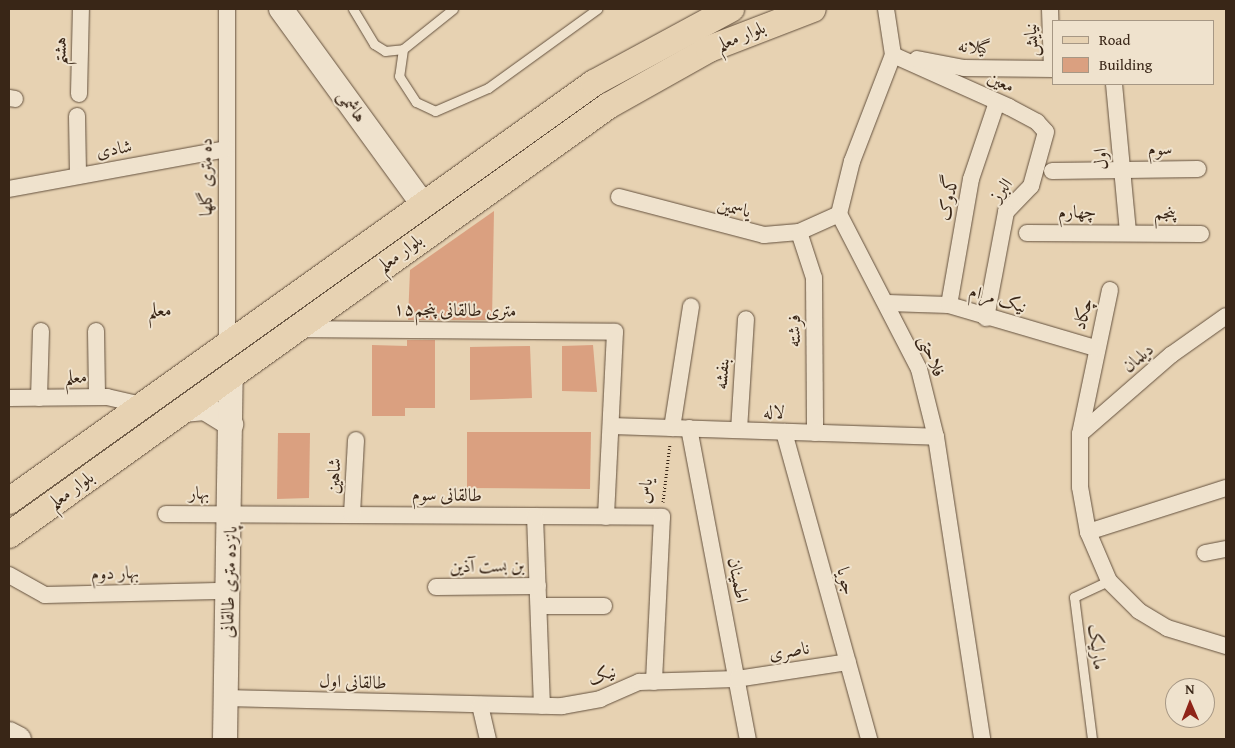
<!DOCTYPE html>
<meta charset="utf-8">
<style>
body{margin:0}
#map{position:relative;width:1235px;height:748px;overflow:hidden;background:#e7d2b2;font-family:"Gentium Book Plus",Amiri,serif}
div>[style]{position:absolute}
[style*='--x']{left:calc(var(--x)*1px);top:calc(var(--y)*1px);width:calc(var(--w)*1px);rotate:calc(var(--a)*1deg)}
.building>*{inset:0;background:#daa080}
.path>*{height:3px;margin-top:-1.5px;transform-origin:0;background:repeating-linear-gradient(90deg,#392617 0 1px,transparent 0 3.5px)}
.roads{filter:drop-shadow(0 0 1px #64513e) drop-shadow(0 0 1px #64513e)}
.lane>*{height:9px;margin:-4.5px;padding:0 4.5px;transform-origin:4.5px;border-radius:4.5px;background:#efe2cd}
.street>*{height:16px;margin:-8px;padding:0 8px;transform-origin:8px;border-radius:8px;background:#efe2cd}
.secondary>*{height:24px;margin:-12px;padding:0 12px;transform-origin:12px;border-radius:12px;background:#efe2cd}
.primary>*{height:26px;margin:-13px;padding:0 13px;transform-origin:13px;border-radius:13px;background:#e7d2b2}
span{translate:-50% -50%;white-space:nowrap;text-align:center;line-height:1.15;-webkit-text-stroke:4px #efe2cd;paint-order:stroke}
.street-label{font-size:18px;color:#392617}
.neighbourhood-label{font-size:19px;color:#392617}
.frame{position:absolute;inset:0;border:10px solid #392617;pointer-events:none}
.legend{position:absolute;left:1052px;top:20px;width:162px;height:65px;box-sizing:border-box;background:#efe2cd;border:1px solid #a69784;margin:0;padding:6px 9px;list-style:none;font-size:15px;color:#392617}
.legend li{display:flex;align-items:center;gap:10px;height:25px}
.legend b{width:25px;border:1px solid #a69784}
.north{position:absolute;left:1165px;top:678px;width:50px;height:50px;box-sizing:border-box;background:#efe2cd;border:1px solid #a69784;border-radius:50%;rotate:359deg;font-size:14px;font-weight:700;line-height:20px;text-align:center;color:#392617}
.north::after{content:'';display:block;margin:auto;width:18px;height:22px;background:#8f2418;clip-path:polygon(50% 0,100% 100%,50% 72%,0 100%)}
</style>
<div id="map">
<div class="building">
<div style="clip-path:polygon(494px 211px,492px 320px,408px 320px,410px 270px)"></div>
<div style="clip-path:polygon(407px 340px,435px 340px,435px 408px,405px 408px,405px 416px,372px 416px,372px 345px,407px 346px)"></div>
<div style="clip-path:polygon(593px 345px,597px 392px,562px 391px,562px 346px)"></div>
<div style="clip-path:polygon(530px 346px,532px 398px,470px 400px,470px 347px)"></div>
<div style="clip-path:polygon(467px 432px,591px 432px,590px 489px,467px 488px)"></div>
<div style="clip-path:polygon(278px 433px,310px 433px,309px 498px,277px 499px)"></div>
</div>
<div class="path">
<div style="--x:663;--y:502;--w:59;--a:-83.2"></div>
</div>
<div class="roads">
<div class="lane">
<div style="--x:353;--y:9;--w:41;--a:59"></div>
<div style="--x:374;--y:44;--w:13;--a:32"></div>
<div style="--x:385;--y:51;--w:18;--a:-6"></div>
<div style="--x:453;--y:9;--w:64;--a:141.3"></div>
<div style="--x:403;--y:49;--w:27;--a:98"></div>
<div style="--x:399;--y:76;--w:31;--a:57"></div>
<div style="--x:416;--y:102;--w:21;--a:25"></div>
<div style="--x:435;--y:111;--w:58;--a:-23.5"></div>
<div style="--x:488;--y:88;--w:135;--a:-35.9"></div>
<div style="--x:1092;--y:739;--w:143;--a:-97.2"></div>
<div style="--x:1074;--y:597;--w:38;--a:-25"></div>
</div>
<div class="street">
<div style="--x:227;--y:9;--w:335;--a:90"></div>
<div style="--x:886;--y:9;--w:47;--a:81.3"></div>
<div style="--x:893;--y:55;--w:114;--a:111.1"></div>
<div style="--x:852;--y:161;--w:55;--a:103.8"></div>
<div style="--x:839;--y:214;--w:174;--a:62.7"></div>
<div style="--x:919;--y:369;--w:70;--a:76"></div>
<div style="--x:936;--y:437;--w:305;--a:81.3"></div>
<div style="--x:1050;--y:9;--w:60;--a:88.1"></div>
<div style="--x:893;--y:55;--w:127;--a:24.1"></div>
<div style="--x:1009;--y:107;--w:32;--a:28"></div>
<div style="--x:1037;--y:122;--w:13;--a:48"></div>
<div style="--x:1046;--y:132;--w:56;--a:105.5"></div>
<div style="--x:1031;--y:186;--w:36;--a:134"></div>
<div style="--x:1006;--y:212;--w:108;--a:100.7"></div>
<div style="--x:917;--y:59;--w:48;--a:10.8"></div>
<div style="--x:964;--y:68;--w:90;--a:0.6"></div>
<div style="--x:1114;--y:84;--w:148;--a:84.6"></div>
<div style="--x:79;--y:94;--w:85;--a:-88.7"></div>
<div style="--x:9;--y:98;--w:6;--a:9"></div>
<div style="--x:77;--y:116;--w:60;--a:89"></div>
<div style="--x:1052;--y:171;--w:146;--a:-0.8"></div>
<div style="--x:9;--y:189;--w:221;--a:-10.4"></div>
<div style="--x:619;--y:197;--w:150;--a:14.7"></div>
<div style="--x:764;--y:235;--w:35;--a:-5"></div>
<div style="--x:799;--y:232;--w:44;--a:-24.2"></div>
<div style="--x:799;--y:232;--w:48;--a:71.9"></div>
<div style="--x:814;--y:278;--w:155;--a:89.6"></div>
<div style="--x:1027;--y:233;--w:174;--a:0.3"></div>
<div style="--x:1110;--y:290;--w:147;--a:101.8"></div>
<div style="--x:1080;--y:434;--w:53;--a:90"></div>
<div style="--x:1080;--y:487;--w:46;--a:79.9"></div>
<div style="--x:1088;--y:532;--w:53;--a:66.8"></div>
<div style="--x:1109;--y:581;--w:42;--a:45"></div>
<div style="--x:1139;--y:611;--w:33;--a:31"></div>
<div style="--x:1167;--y:628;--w:62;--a:17"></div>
<div style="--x:888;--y:303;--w:61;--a:1.9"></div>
<div style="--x:949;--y:305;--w:152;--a:16.4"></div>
<div style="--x:949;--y:305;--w:128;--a:-80.1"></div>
<div style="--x:971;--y:179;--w:81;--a:-71.3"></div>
<div style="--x:297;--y:329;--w:318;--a:0.5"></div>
<div style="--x:615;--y:332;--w:185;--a:92.8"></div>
<div style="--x:96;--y:331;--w:66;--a:89.1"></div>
<div style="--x:9;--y:398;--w:98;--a:-0.6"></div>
<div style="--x:107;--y:397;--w:37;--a:13"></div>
<div style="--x:39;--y:398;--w:67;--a:-88.3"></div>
<div style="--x:612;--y:426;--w:324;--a:1.9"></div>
<div style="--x:672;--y:428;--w:123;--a:-81.1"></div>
<div style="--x:689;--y:428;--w:317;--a:79.3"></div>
<div style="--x:739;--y:430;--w:111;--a:-86.4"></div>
<div style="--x:784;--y:432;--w:319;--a:74.5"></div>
<div style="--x:1080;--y:434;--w:121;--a:-41"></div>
<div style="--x:1171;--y:355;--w:67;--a:-35.3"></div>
<div style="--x:166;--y:514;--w:496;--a:0.3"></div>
<div style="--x:662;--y:517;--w:165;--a:92.8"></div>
<div style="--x:352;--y:514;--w:74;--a:-86.9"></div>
<div style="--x:535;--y:516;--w:190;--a:87.9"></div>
<div style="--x:1088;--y:532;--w:145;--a:-17.7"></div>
<div style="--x:1205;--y:553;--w:21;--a:-11"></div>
<div style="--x:9;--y:575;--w:41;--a:29.1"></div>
<div style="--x:45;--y:595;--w:183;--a:-1.3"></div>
<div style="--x:436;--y:587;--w:102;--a:-0.6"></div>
<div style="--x:539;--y:606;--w:65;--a:0"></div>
<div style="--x:225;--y:698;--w:337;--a:1.4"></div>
<div style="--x:562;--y:706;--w:39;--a:-10"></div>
<div style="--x:600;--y:699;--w:43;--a:-23.6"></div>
<div style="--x:639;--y:682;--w:98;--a:-1.8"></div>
<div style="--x:737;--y:679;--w:112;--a:-8.7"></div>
<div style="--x:480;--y:705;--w:35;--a:77"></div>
</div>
<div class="secondary">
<div style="--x:281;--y:9;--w:240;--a:54"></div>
<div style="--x:183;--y:410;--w:22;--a:-5"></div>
<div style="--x:205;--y:408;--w:31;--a:32"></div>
<div style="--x:9;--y:734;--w:11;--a:27"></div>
<div style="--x:225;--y:739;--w:364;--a:-89.1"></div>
</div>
<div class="primary">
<div style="--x:9;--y:501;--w:719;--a:-35.55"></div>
<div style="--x:594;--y:83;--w:156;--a:-28.4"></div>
<div style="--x:9;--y:535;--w:737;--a:-35.61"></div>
<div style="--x:608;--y:106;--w:116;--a:-29.4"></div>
<div style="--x:709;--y:49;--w:111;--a:-21"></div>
</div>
</div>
<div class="street-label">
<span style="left:741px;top:36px;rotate:-22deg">بلوار معلم</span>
<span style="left:1031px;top:40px;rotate:-92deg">نیایش</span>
<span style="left:974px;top:47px;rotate:4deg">گیلانه</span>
<span style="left:60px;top:51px;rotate:-88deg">هشتم</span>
<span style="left:1001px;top:82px;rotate:24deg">معین</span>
<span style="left:352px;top:106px;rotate:54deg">هاشمی</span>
<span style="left:114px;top:149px;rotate:-10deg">شادی</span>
<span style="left:1160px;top:149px;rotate:-1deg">سوم</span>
<span style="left:1101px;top:159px;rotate:-95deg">اول</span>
<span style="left:206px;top:177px;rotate:-90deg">ده متری گلها</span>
<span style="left:1001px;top:190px;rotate:-52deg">البرز</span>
<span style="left:948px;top:198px;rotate:-79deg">گدوک</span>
<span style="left:734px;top:208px;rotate:13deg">یاسمین</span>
<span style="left:1077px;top:212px;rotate:-1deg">چهارم</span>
<span style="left:1165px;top:213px;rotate:2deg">پنجم</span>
<span style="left:400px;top:253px;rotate:-36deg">بلوار معلم</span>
<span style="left:998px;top:299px;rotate:17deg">نیک مرام</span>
<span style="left:455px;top:310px;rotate:1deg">۱۵متری طالقانی پنجم</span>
<span style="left:1083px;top:314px;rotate:-75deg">چکاد</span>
<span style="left:794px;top:331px;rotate:-90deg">فرشته</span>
<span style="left:932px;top:356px;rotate:69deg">فلاحتی</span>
<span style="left:1138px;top:358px;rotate:-41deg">دیلمان</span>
<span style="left:722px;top:374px;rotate:-86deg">بنفشه</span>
<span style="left:76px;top:377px;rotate:-1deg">معلم</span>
<span style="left:774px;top:412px;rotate:2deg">لاله</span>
<span style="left:334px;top:476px;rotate:-87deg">شاهین</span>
<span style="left:71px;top:490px;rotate:-36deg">بلوار معلم</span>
<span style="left:645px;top:491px;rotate:-83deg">یاس</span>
<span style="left:199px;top:493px;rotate:-1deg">بهار</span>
<span style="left:447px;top:495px;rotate:1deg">طالقانی سوم</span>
<span style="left:487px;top:566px;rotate:-1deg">بن بست آذین</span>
<span style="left:115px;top:573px;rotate:-2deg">بهار دوم</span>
<span style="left:738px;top:580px;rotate:79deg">اطمینان</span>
<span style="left:846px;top:581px;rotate:75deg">جویا</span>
<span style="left:229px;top:582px;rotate:-88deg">پانزده متری طالقانی</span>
<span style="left:1097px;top:647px;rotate:83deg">مارلیک</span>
<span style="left:789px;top:651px;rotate:-9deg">ناصری</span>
<span style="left:602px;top:675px;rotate:-20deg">نیک</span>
<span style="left:353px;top:682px;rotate:2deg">طالقانی اول</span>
</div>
<div class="neighbourhood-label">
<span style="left:160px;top:310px">معلم</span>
</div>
<div class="frame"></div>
<ul class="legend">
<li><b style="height:6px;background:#e7d2b2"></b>Road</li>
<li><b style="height:14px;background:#daa080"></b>Building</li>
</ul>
<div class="north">N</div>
</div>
